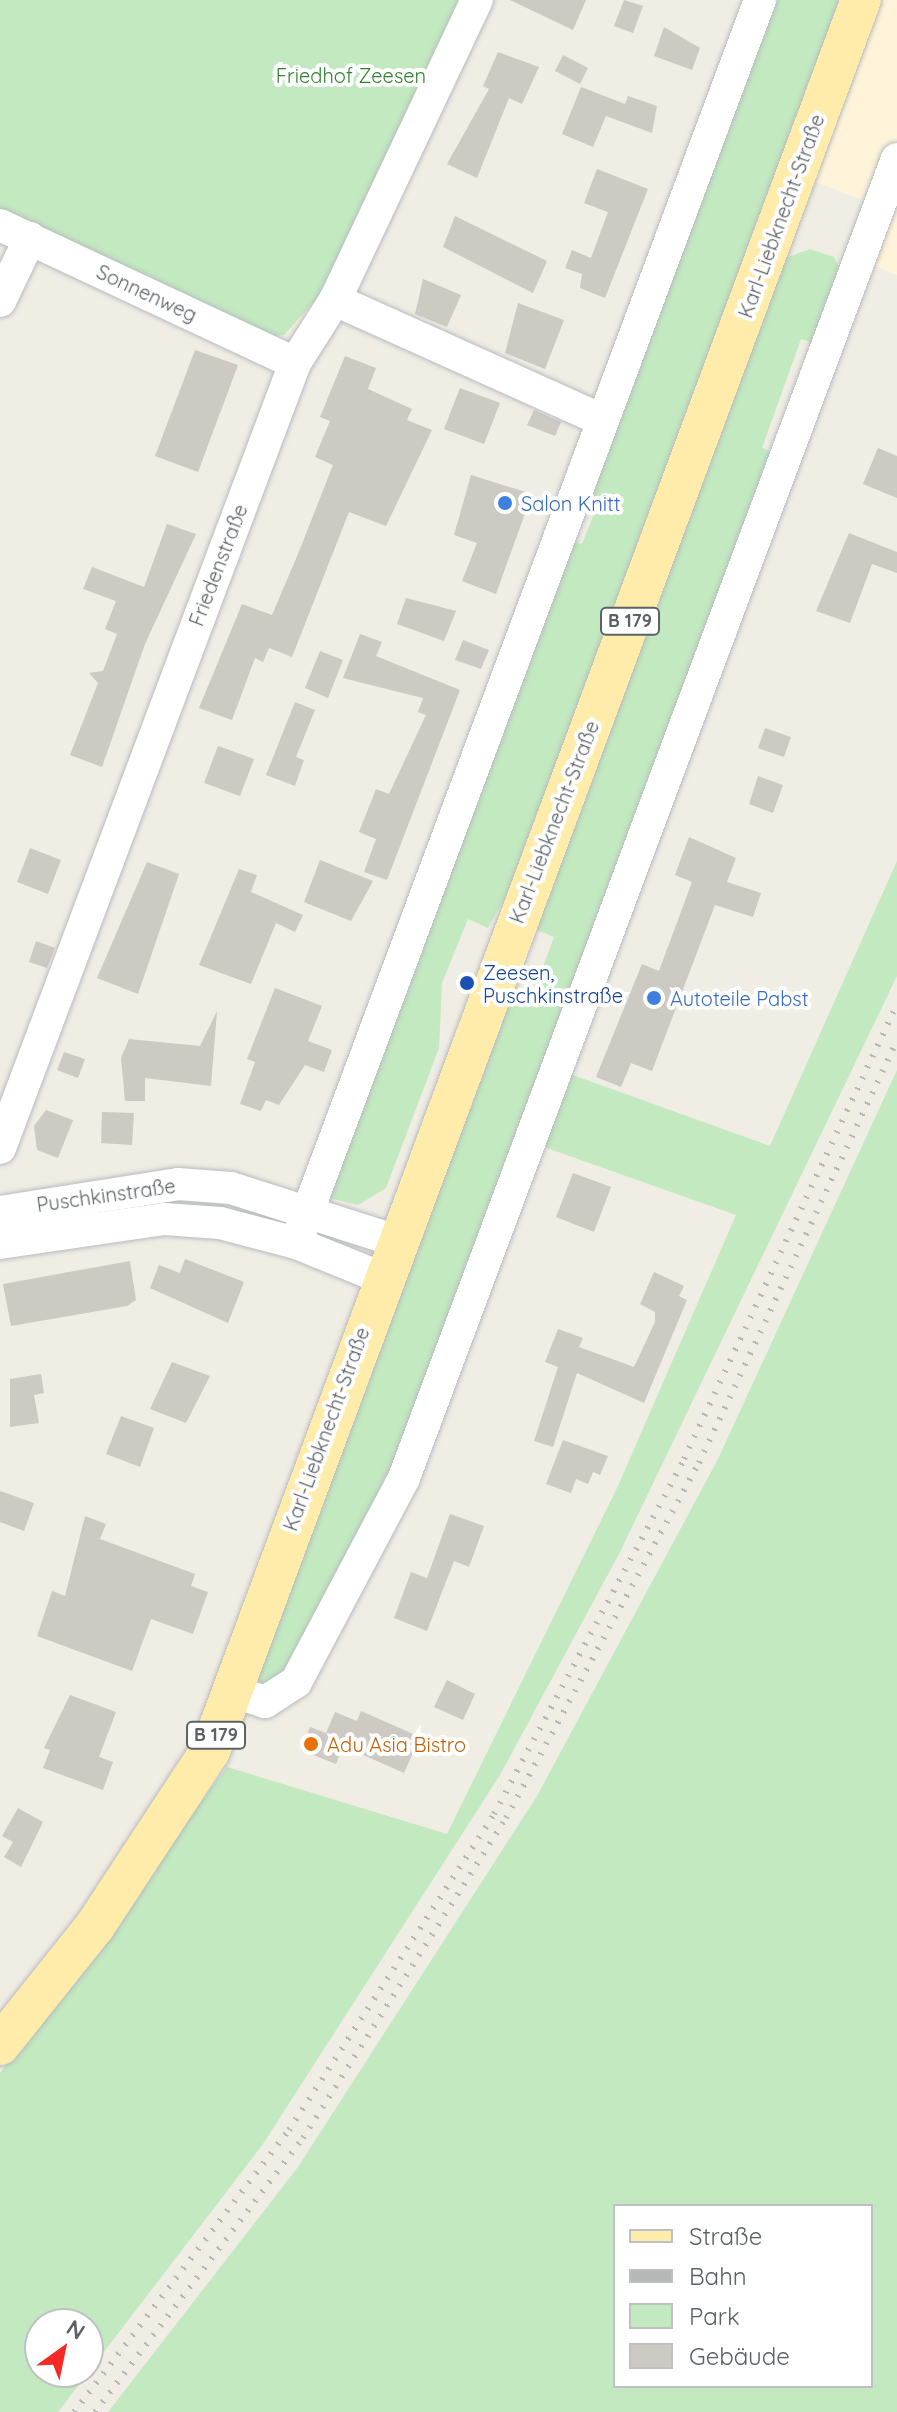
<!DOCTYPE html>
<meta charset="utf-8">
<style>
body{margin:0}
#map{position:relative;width:897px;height:2412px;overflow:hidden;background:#f0ede4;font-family:Quicksand,sans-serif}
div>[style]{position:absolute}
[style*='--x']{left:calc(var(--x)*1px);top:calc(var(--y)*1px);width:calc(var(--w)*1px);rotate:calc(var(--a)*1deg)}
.commercial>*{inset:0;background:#fff4da}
.green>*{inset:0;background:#c2e9bf}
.building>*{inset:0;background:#cdc9c3}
.roads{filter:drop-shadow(0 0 2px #b7bbbf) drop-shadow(0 0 2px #b7bbbf)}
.minor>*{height:32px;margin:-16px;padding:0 16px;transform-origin:16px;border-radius:16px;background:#fff}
.major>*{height:40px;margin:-20px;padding:0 20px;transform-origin:20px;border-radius:20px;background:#ffecaa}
.rail>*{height:6px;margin-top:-3px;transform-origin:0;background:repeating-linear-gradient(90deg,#b6b7b7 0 2px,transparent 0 12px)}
.dots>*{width:22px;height:22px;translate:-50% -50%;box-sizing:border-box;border:4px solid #fff;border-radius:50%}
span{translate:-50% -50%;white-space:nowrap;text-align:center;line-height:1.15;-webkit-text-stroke:8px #fff;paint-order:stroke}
.shield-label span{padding:2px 6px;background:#fff;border:2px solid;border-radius:6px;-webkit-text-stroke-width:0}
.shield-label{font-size:18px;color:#5c6166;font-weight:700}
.park-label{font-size:20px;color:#30832f}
.street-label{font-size:20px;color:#5c6166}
.shop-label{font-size:20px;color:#366cbe}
.left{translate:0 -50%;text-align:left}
.transit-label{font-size:20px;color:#164399}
.food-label{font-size:20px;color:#c56008}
.legend{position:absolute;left:613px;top:2204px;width:260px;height:184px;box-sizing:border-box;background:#fff;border:2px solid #bec0c2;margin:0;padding:10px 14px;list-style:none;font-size:24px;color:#5c6166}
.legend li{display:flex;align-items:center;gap:16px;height:40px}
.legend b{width:40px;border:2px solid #bec0c2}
.north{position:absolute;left:24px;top:2308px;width:80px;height:80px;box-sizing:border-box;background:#fff;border:2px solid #bec0c2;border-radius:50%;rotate:33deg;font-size:22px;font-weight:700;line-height:32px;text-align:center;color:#5c6166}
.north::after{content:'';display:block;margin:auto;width:28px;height:36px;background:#f52926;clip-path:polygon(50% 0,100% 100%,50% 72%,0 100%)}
</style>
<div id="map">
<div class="commercial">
<div style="clip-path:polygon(875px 0,897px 0,897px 275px,866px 263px,885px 209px,808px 179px)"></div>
</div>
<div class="green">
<div style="clip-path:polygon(0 0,467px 0,329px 285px,284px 335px,268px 337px,0 218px)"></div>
<div style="clip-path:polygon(770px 0,847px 0,526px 860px,488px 928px,468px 919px,442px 983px,439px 1048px,386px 1188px,358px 1205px,321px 1196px,568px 539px,582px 544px,598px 504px,588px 500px)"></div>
<div style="clip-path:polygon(810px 249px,834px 257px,840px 269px,814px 343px,801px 339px,762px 448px,778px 455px,440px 1366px,300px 1659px,275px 1683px,260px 1682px,254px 1678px,497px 1024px,516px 988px,533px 994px,554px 937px,537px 930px,552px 863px,777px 261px)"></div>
<div style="clip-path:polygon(evenodd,897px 861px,897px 976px,620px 1552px,500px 1775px,263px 2144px,58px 2412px,0 2412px,0 2073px,227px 1767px,447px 1834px,618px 1486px,736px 1215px,544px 1147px,570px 1074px,770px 1146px,897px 861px,40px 2324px,88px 2324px,88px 2372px,40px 2372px,40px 2324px)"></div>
<div style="clip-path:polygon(evenodd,897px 1070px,897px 2412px,108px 2412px,298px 2167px,537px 1796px,718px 1459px,897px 1070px,871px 2206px,871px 2386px,615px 2386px,615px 2206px,871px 2206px)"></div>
</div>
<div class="building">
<div style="clip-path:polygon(510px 0,586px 0,573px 30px)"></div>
<div style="clip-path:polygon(624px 0,643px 6px,633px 33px,614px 26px)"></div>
<div style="clip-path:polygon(664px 27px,700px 48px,692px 70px,654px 56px)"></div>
<div style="clip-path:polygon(498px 52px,539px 67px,522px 104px,509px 98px,477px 178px,447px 164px,489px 89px,483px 86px)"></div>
<div style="clip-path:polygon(563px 55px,588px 68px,580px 84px,555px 71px)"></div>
<div style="clip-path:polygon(581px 87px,625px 104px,628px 96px,657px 106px,652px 133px,606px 116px,593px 147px,562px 134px)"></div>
<div style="clip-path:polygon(597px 169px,648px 189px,605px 298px,580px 288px,582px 274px,565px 268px,572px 250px,591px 258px,608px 212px,584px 203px)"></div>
<div style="clip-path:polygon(455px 216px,547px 261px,533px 293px,443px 247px)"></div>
<div style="clip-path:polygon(423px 279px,461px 295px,447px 327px,415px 314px)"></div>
<div style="clip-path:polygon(518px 303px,564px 320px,545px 369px,505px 353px)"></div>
<div style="clip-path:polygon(195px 350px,238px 365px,198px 472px,155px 456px)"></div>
<div style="clip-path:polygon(345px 356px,376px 368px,368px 389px,412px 409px,407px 420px,432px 430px,386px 526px,349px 512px,292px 657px,269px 648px,263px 662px,255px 658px,232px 720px,199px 708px,242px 604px,272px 615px,298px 554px,333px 465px,315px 457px,330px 421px,320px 417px)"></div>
<div style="clip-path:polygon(460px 388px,500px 403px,484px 444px,444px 429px)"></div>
<div style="clip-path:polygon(534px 410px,561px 422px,555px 436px,527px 425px)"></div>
<div style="clip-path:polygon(878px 448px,897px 456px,897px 498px,863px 484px)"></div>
<div style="clip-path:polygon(471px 475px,532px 494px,496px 594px,462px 581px,477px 543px,454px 535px)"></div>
<div style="clip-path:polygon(167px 524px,196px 534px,145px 644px,102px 767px,70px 755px,98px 683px,89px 673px,103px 671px,117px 634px,105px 629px,116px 601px,83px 589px,92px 567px,144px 587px)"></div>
<div style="clip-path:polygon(849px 533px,897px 552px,897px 573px,872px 564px,850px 623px,816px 611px)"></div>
<div style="clip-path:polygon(406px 598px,456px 611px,444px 641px,397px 624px)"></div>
<div style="clip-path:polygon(360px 634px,382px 642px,376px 656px,460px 690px,387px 880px,364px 872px,376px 839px,359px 832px,376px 789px,389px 794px,426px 715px,418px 712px,423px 698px,343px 678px)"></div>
<div style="clip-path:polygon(463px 640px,489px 650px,481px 669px,455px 660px)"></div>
<div style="clip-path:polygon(320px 651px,343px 660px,328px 698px,305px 688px)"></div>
<div style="clip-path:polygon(295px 702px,315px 710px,296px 757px,304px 760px,295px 786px,266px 775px)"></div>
<div style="clip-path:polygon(765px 728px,791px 737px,784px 757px,758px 748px)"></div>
<div style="clip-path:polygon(218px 746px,254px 759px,240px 796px,204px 783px)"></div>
<div style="clip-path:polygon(758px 776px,783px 785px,773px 813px,749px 804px)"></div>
<div style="clip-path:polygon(689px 837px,736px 858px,727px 882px,761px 893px,753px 917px,715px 905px,652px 1071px,631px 1063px,621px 1087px,596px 1077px,642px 964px,659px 971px,692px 882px,675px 875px)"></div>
<div style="clip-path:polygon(30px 848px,61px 860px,48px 894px,17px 882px)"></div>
<div style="clip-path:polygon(320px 860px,373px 881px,351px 921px,304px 902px)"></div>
<div style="clip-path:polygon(147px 862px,179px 874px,138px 994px,97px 978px)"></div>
<div style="clip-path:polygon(239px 869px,257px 875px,251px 892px,303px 915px,295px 932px,276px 923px,251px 984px,199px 965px)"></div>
<div style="clip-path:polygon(36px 941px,55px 948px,47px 968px,29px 962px)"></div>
<div style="clip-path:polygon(275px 988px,322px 1006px,308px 1041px,332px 1050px,324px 1072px,305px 1065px,279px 1105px,266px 1100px,261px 1111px,240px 1104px,255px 1062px,247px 1059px)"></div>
<div style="clip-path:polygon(217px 1011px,211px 1086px,145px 1078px,145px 1101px,125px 1101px,121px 1058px,129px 1039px,200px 1046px)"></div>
<div style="clip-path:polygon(64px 1052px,85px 1059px,78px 1078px,57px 1070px)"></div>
<div style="clip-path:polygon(46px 1110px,73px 1120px,58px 1158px,37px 1150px,34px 1126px)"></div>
<div style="clip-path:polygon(102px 1112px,134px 1113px,132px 1145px,101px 1143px)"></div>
<div style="clip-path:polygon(573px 1173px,611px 1187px,594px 1232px,556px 1217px)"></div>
<div style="clip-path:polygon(185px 1259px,244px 1282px,228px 1323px,150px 1288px,159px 1265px,180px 1273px)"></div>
<div style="clip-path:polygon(130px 1261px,136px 1300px,127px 1306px,11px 1326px,3px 1284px)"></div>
<div style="clip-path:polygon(654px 1272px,684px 1286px,679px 1296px,687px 1300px,644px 1403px,577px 1373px,553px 1447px,534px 1441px,558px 1367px,545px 1362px,558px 1329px,583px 1338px,579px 1347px,634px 1367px,655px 1322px,655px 1312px,640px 1304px)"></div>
<div style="clip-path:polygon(172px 1362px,210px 1376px,186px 1423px,150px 1409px)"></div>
<div style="clip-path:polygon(41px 1374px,44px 1393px,34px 1395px,39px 1423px,10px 1427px,10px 1379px)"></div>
<div style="clip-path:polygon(121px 1416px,154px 1428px,140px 1467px,106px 1454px)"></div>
<div style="clip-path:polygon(563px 1440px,608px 1456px,600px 1475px,593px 1472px,588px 1484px,576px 1479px,571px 1493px,546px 1484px)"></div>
<div style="clip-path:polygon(0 1491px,34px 1503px,24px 1531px,0 1522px)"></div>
<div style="clip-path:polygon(450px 1514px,484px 1526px,469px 1567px,454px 1561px,427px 1631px,394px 1618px,411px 1572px,427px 1578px)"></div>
<div style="clip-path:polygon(85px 1516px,106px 1524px,100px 1539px,195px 1574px,191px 1586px,208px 1592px,193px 1634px,151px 1619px,132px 1671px,37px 1636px,52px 1591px,65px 1596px)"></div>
<div style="clip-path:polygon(447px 1680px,475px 1694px,463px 1720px,434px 1707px)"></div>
<div style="clip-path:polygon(70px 1695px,116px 1712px,99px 1757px,113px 1762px,103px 1790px,43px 1768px,50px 1750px,44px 1748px)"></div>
<div style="clip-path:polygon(361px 1711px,420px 1737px,404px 1773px,343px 1746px,336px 1764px,301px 1750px,310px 1727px,326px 1733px,335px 1712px,357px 1721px)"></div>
<div style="clip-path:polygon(18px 1808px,43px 1822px,21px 1867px,4px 1857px,13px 1842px,2px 1836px)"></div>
</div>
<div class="roads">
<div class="minor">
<div style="--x:0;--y:225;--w:326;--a:25.1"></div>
<div style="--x:335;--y:300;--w:288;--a:24.2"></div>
<div style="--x:0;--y:301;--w:70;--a:-64.5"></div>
<div style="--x:0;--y:1148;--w:839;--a:-69.4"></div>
<div style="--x:295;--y:363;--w:75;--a:-57.6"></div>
<div style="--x:335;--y:300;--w:332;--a:-64.7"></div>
<div style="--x:0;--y:1212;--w:180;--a:-8.9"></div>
<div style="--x:178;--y:1184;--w:53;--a:4.3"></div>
<div style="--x:231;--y:1188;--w:174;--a:17.7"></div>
<div style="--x:0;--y:1243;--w:166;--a:-8.3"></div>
<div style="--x:164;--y:1219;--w:56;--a:4.1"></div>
<div style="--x:220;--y:1223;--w:79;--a:14.7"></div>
<div style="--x:296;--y:1243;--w:93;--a:22.1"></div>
<div style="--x:296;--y:1243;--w:1327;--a:-69.53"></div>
<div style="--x:230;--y:1690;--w:37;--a:19"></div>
<div style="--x:265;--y:1702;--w:37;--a:-33"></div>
<div style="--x:296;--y:1682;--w:231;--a:-62.1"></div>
<div style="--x:404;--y:1478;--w:1408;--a:-69.51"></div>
</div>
<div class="major">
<div style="--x:0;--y:2045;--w:152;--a:-51.4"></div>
<div style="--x:95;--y:1926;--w:209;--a:-56.7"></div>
<div style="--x:210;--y:1751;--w:1868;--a:-69.61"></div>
</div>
</div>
<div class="rail">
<div style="--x:74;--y:2412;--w:355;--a:-52.7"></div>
<div style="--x:289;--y:2130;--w:377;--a:-57"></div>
<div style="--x:494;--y:1814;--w:403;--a:-61.8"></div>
<div style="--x:684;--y:1459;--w:502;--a:-64.91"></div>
<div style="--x:95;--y:2412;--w:344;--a:-52.8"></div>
<div style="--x:303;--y:2138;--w:379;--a:-57.6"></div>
<div style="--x:506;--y:1818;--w:404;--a:-61.5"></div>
<div style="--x:699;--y:1463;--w:467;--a:-64.9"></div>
</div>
<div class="dots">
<div style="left:505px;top:503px;background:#3f7fe0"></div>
<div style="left:467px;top:983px;background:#1a4fb4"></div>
<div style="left:654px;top:998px;background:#3f7fe0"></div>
<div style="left:311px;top:1744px;background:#e8710a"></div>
</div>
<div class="shield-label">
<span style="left:630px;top:621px">B 179</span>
<span style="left:216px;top:1735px">B 179</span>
</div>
<div class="park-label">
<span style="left:351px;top:75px">Friedhof Zeesen</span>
</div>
<div class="street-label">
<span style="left:781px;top:216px;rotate:-70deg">Karl-Liebknecht-Straße</span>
<span style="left:147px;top:293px;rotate:25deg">Sonnenweg</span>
<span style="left:218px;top:565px;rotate:-69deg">Friedenstraße</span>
<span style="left:554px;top:822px;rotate:-69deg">Karl-Liebknecht-Straße</span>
<span style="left:106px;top:1195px;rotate:-8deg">Puschkinstraße</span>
<span style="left:326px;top:1429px;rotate:-70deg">Karl-Liebknecht-Straße</span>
</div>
<div class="shop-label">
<span class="left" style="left:521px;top:503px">Salon Knitt</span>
<span class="left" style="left:670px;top:998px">Autoteile Pabst</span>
</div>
<div class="transit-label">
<span class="left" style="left:483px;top:984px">Zeesen,<br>Puschkinstraße</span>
</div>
<div class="food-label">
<span class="left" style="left:327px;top:1744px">Adu Asia Bistro</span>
</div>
<ul class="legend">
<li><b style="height:10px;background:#ffecaa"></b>Straße</li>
<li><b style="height:10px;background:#b6b7b7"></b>Bahn</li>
<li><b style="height:22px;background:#c2e9bf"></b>Park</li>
<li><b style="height:22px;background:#cdc9c3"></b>Gebäude</li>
</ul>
<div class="north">N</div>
</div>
